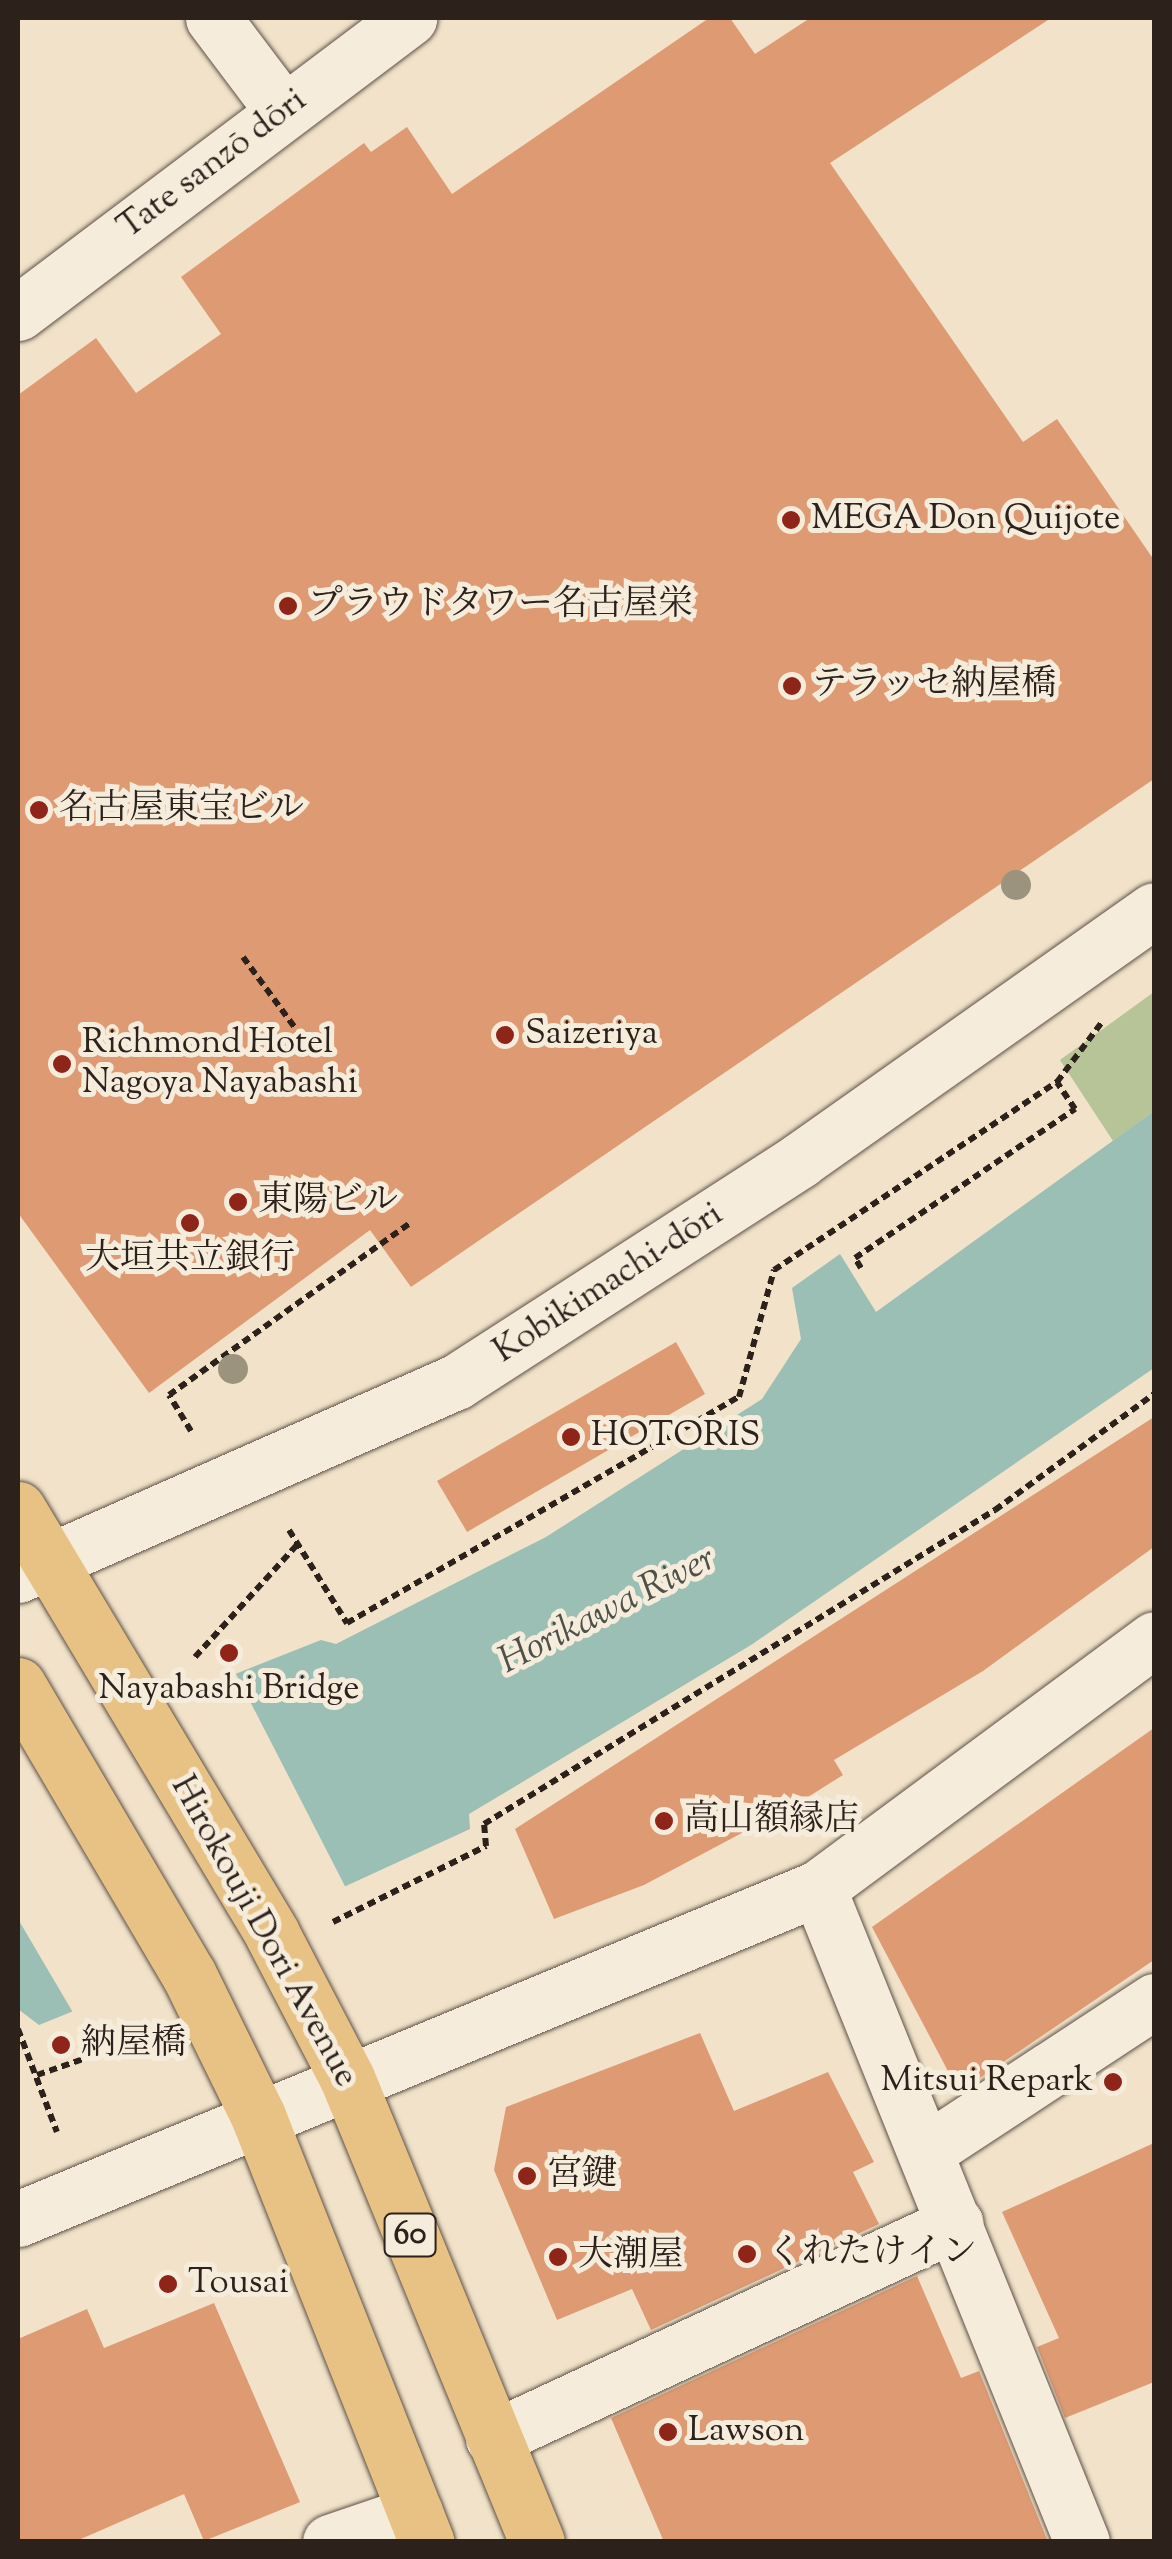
<!DOCTYPE html>
<meta charset="utf-8">
<style>
body{margin:0}
#map{position:relative;width:1172px;height:2559px;overflow:hidden;background:#f1e2c9;font-family:"Sorts Mill Goudy","Noto Serif JP",serif}
div>[style]{position:absolute}
[style*='--x']{left:calc(var(--x)*1px);top:calc(var(--y)*1px);width:calc(var(--w)*1px);rotate:calc(var(--a)*1deg)}
.green>*{inset:0;background:#b7c498}
.water>*{inset:0;background:#9bbeb5}
.pier>*{inset:0;background:#f1e2c9}
.building>*{inset:0;background:#de9b73}
.path>*{height:6px;margin-top:-3px;transform-origin:0;background:repeating-linear-gradient(90deg,#2d211c 0 8px,transparent 0 13px)}
.roads{filter:drop-shadow(0 0 2px #5e5147) drop-shadow(0 0 2px #5e5147)}
.minor>*{height:55px;margin:-27.5px;padding:0 27.5px;transform-origin:27.5px;border-radius:27.5px;background:#f6ecdc}
.major>*{height:55px;margin:-27.5px;padding:0 27.5px;transform-origin:27.5px;border-radius:27.5px;background:#e8c184}
.trees>*{width:30px;height:30px;margin:-15px;border-radius:50%;background:#9c937e}
.dots>*{width:28px;height:28px;translate:-50% -50%;box-sizing:border-box;border:5px solid #f6ecdc;border-radius:50%}
span{translate:-50% -50%;white-space:nowrap;text-align:center;line-height:1.15;-webkit-text-stroke:10px #f6ecdc;paint-order:stroke}
.shield-label span{padding:2px 8px;background:#f6ecdc;border:2px solid;border-radius:8px;-webkit-text-stroke-width:0}
.shield-label{font-size:32px;color:#2d211c;font-weight:700}
.street-label{font-size:35px;color:#2d211c}
.poi-label{font-size:35px;color:#2d211c}
.left{translate:0 -50%;text-align:left}
.right{translate:-100% -50%;text-align:right}
.water-label{font-size:38px;color:#4e504a;font-style:italic}
.frame{position:absolute;inset:0;border:20px solid #2d211c;pointer-events:none}
</style>
<div id="map">
<div class="green">
<div style="clip-path:polygon(1154px 992px,1154px 1111px,1113px 1141px,1060px 1060px)"></div>
</div>
<div class="water">
<div style="clip-path:polygon(1154px 1111px,1154px 1368px,751px 1645px,469px 1814px,470px 1829px,76px 2010px,39px 2025px,18px 2009px,18px 1760px,321px 1640px,336px 1644px,546px 1537px,762px 1399px,801px 1339px,792px 1288px,840px 1254px,876px 1312px)"></div>
</div>
<div class="pier">
<div style="clip-path:polygon(235px 1672px,348px 1892px,75px 2016px,18px 1919px,18px 1755px)"></div>
</div>
<div class="building">
<div style="clip-path:polygon(709px 18px,730px 18px,755px 54px,810px 18px,1051px 18px,830px 163px,1023px 442px,1057px 419px,1154px 560px,1154px 779px,411px 1287px,370px 1230px,149px 1393px,18px 1213px,18px 395px,96px 338px,136px 393px,221px 334px,181px 277px,364px 143px,371px 152px,407px 127px,452px 194px)"></div>
<div style="clip-path:polygon(676px 1342px,705px 1394px,467px 1532px,437px 1481px)"></div>
<div style="clip-path:polygon(1154px 1417px,1154px 1547px,983px 1671px,834px 1760px,843px 1775px,800px 1802px,644px 1885px,554px 1919px,515px 1829px)"></div>
<div style="clip-path:polygon(1154px 1728px,1154px 1960px,959px 2092px,872px 1927px)"></div>
<div style="clip-path:polygon(700px 2033px,734px 2111px,828px 2072px,874px 2162px,853px 2172px,879px 2224px,651px 2330px,632px 2289px,557px 2320px,494px 2170px,506px 2107px)"></div>
<div style="clip-path:polygon(1154px 2143px,1154px 2382px,1065px 2418px,1037px 2347px,1059px 2338px,1002px 2212px)"></div>
<div style="clip-path:polygon(917px 2276px,961px 2378px,979px 2371px,1048px 2542px,664px 2542px,611px 2418px)"></div>
<div style="clip-path:polygon(214px 2303px,300px 2502px,204px 2541px,184px 2494px,74px 2542px,18px 2542px,18px 2339px,87px 2309px,104px 2348px)"></div>
</div>
<div class="path">
<div style="--x:243;--y:957;--w:93;--a:53.7"></div>
<div style="--x:861;--y:1268;--w:12;--a:-121"></div>
<div style="--x:855;--y:1258;--w:266;--a:-34.1"></div>
<div style="--x:1075;--y:1109;--w:32;--a:-124"></div>
<div style="--x:191;--y:1431;--w:42;--a:-121.4"></div>
<div style="--x:169;--y:1395;--w:296;--a:-35.5"></div>
<div style="--x:289;--y:1530;--w:110;--a:58.1"></div>
<div style="--x:347;--y:1623;--w:452;--a:-30"></div>
<div style="--x:739;--y:1397;--w:132;--a:-74.6"></div>
<div style="--x:774;--y:1270;--w:340;--a:-33.6"></div>
<div style="--x:1057;--y:1082;--w:75;--a:-53.1"></div>
<div style="--x:195;--y:1657;--w:153;--a:-47.7"></div>
<div style="--x:333;--y:1922;--w:171;--a:-26.4"></div>
<div style="--x:486;--y:1846;--w:22;--a:-95"></div>
<div style="--x:484;--y:1824;--w:600;--a:-31.57"></div>
<div style="--x:995;--y:1510;--w:197;--a:-36.1"></div>
<div style="--x:18;--y:2029;--w:110;--a:69.3"></div>
<div style="--x:37;--y:2075;--w:52;--a:-19.1"></div>
</div>
<div class="roads">
<div class="minor">
<div style="--x:213;--y:18;--w:116;--a:53"></div>
<div style="--x:18;--y:313;--w:490;--a:-37"></div>
<div style="--x:18;--y:1575;--w:479;--a:-23.8"></div>
<div style="--x:456;--y:1382;--w:409;--a:-32.8"></div>
<div style="--x:800;--y:1160;--w:433;--a:-35.2"></div>
<div style="--x:818;--y:1888;--w:705;--a:68.02"></div>
<div style="--x:926;--y:2151;--w:273;--a:-33.3"></div>
<div style="--x:18;--y:2219;--w:866;--a:-22.48"></div>
<div style="--x:818;--y:1888;--w:418;--a:-36.5"></div>
<div style="--x:493;--y:2438;--w:510;--a:-24.91"></div>
<div style="--x:330;--y:2542;--w:90;--a:-18.8"></div>
</div>
<div class="major">
<div style="--x:18;--y:1509;--w:495;--a:59.1"></div>
<div style="--x:272;--y:1934;--w:162;--a:62.5"></div>
<div style="--x:347;--y:2078;--w:501;--a:67.73"></div>
<div style="--x:18;--y:1685;--w:337;--a:59.5"></div>
<div style="--x:189;--y:1975;--w:157;--a:63.9"></div>
<div style="--x:258;--y:2116;--w:458;--a:68.4"></div>
</div>
</div>
<div class="trees">
<div style="left:1016px;top:885px"></div>
<div style="left:233px;top:1369px"></div>
</div>
<div class="dots">
<div style="left:791px;top:520px;background:#8f2418"></div>
<div style="left:288px;top:606px;background:#8f2418"></div>
<div style="left:792px;top:686px;background:#8f2418"></div>
<div style="left:39px;top:810px;background:#8f2418"></div>
<div style="left:505px;top:1035px;background:#8f2418"></div>
<div style="left:62px;top:1064px;background:#8f2418"></div>
<div style="left:238px;top:1202px;background:#8f2418"></div>
<div style="left:190px;top:1223px;background:#8f2418"></div>
<div style="left:571px;top:1437px;background:#8f2418"></div>
<div style="left:229px;top:1653px;background:#8f2418"></div>
<div style="left:664px;top:1821px;background:#8f2418"></div>
<div style="left:61px;top:2045px;background:#8f2418"></div>
<div style="left:1113px;top:2082px;background:#8f2418"></div>
<div style="left:527px;top:2176px;background:#8f2418"></div>
<div style="left:747px;top:2254px;background:#8f2418"></div>
<div style="left:558px;top:2257px;background:#8f2418"></div>
<div style="left:168px;top:2284px;background:#8f2418"></div>
<div style="left:668px;top:2432px;background:#8f2418"></div>
</div>
<div class="shield-label">
<span style="left:410px;top:2235px">60</span>
</div>
<div class="street-label">
<span style="left:213px;top:165px;rotate:-37deg">Tate sanzō dōri</span>
<span style="left:609px;top:1284px;rotate:-33deg">Kobikimachi-dōri</span>
<span style="left:263px;top:1932px;rotate:61deg">Hirokouji Dori Avenue</span>
</div>
<div class="poi-label">
<span class="left" style="left:811px;top:520px">MEGA Don Quijote</span>
<span class="left" style="left:308px;top:606px">プラウドタワー名古屋栄</span>
<span class="left" style="left:812px;top:686px">テラッセ納屋橋</span>
<span class="left" style="left:59px;top:810px">名古屋東宝ビル</span>
<span class="left" style="left:525px;top:1035px">Saizeriya</span>
<span class="left" style="left:82px;top:1064px">Richmond Hotel<br>Nagoya Nayabashi</span>
<span class="left" style="left:258px;top:1202px">東陽ビル</span>
<span style="left:190px;top:1260px">大垣共立銀行</span>
<span class="left" style="left:591px;top:1437px">HOTORIS</span>
<span style="left:229px;top:1690px">Nayabashi Bridge</span>
<span class="left" style="left:684px;top:1821px">高山額縁店</span>
<span class="left" style="left:81px;top:2045px">納屋橋</span>
<span class="right" style="left:1093px;top:2082px">Mitsui Repark</span>
<span class="left" style="left:547px;top:2176px">宮鍵</span>
<span class="left" style="left:767px;top:2254px">くれたけイン</span>
<span class="left" style="left:578px;top:2257px">大潮屋</span>
<span class="left" style="left:188px;top:2284px">Tousai</span>
<span class="left" style="left:688px;top:2432px">Lawson</span>
</div>
<div class="water-label">
<span style="left:608px;top:1612px;rotate:-27deg">Horikawa River</span>
</div>
<div class="frame"></div>
</div>
